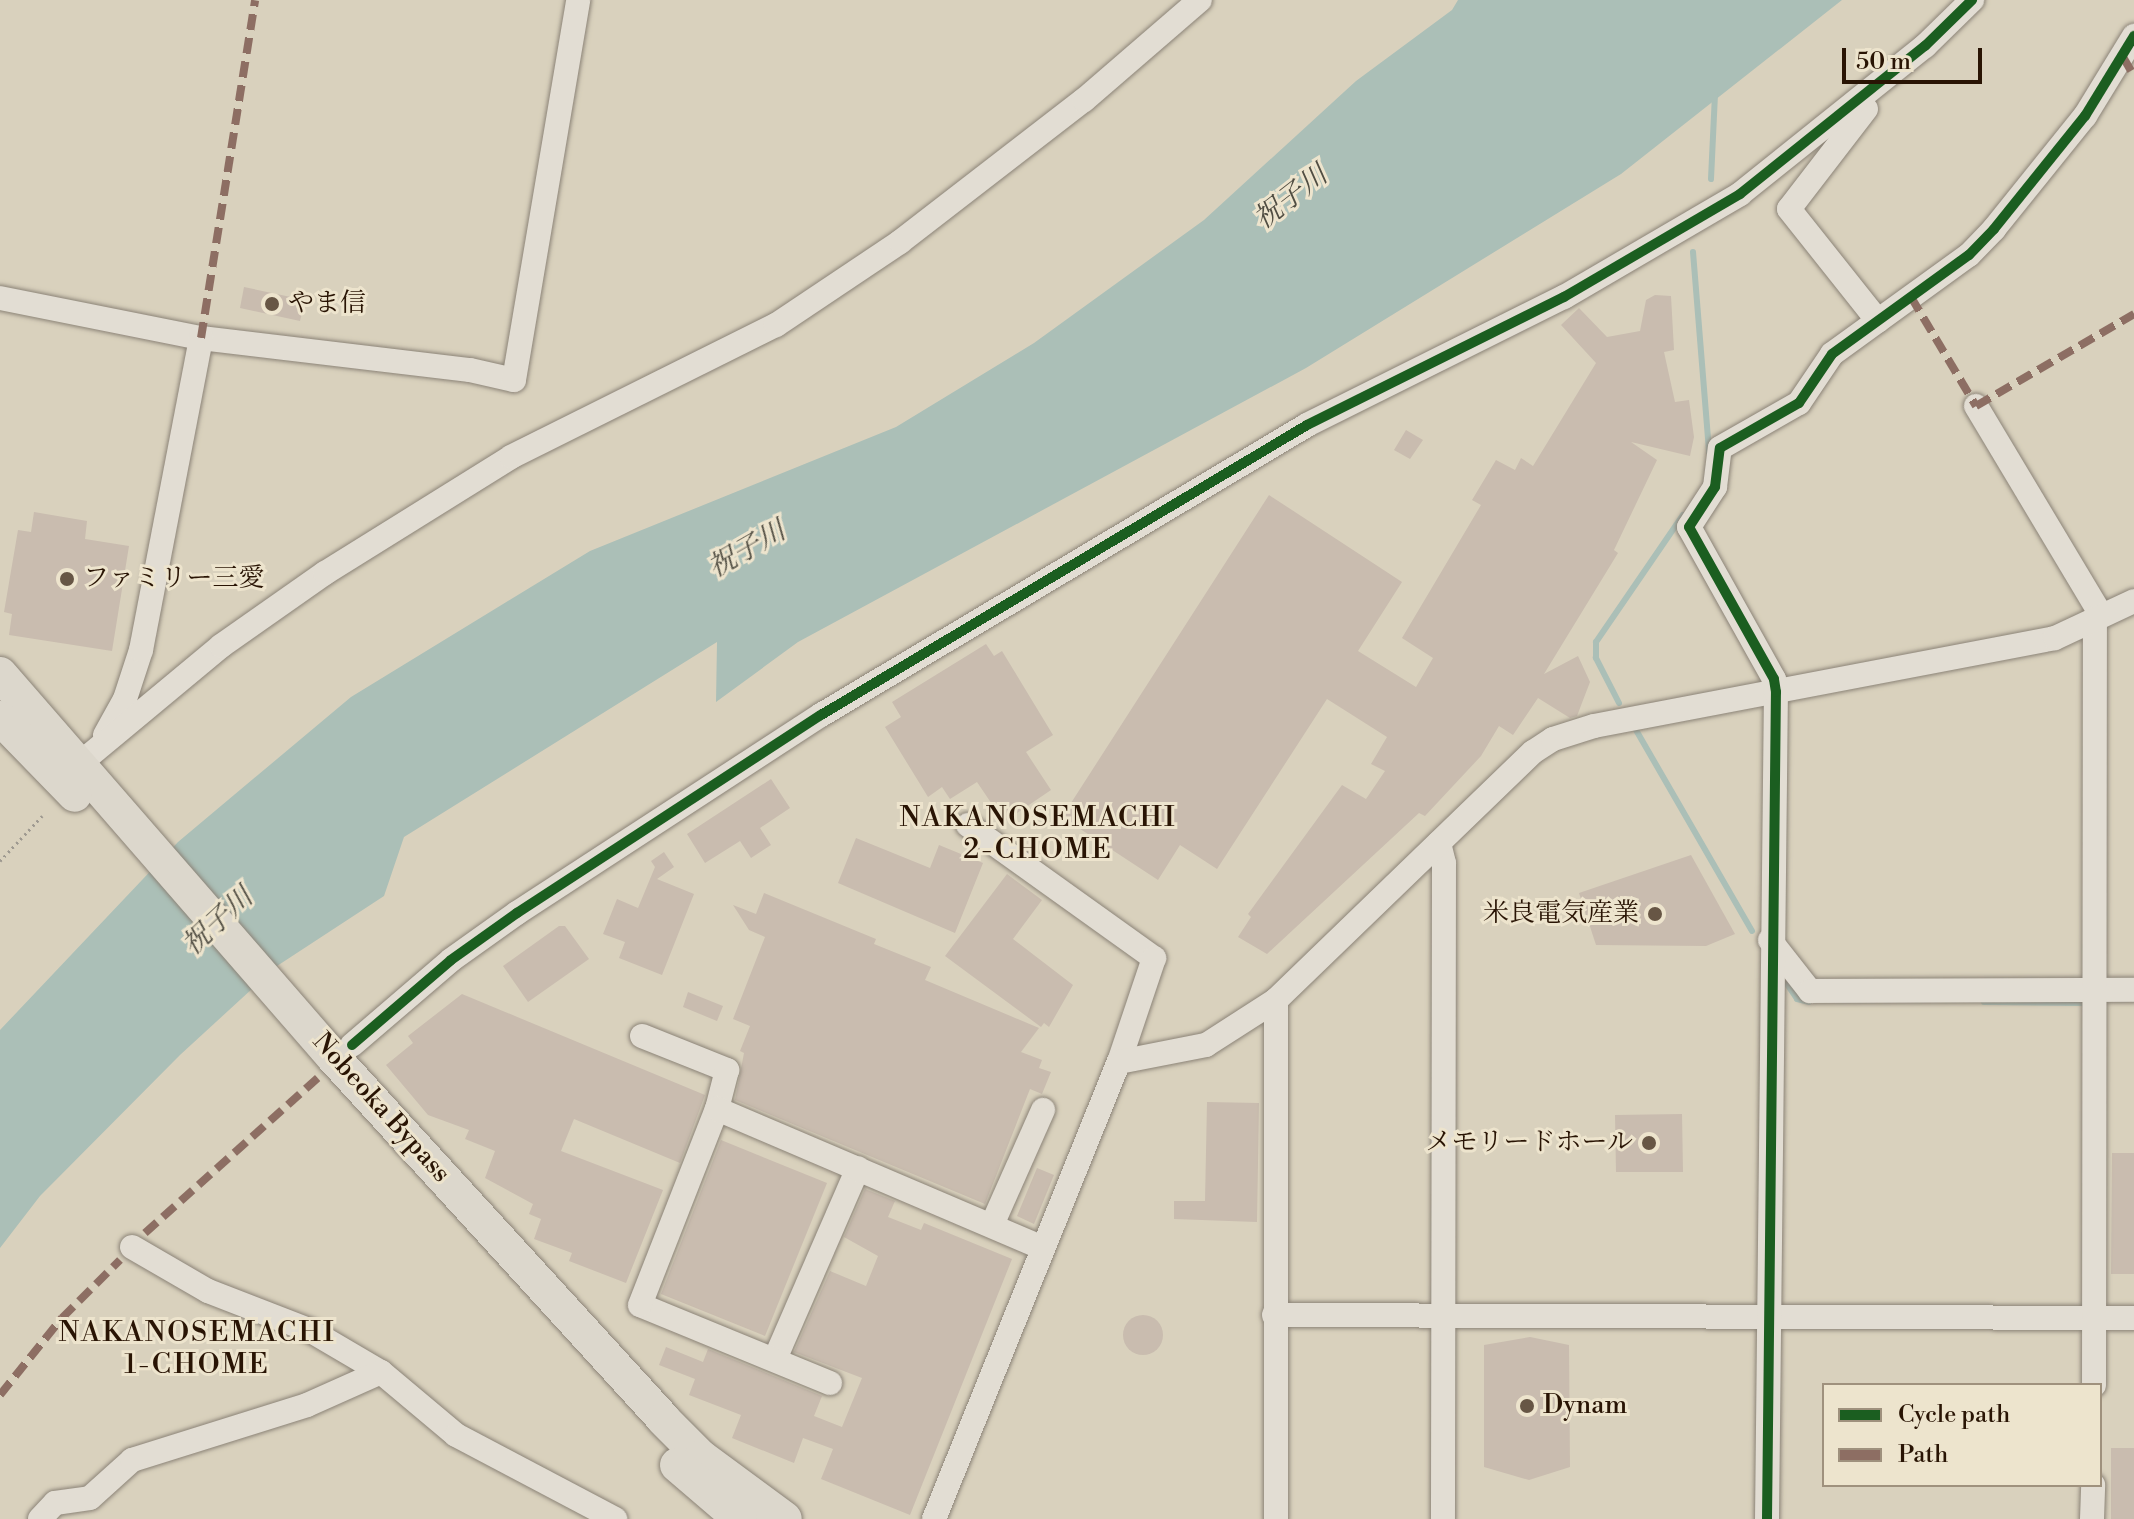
<!DOCTYPE html>
<meta charset="utf-8">
<style>
body{margin:0}
#map{position:relative;width:2134px;height:1519px;overflow:hidden;background:#d9d1bd;font-family:"Libre Bodoni","Noto Serif JP",serif}
div>[style]{position:absolute}
[style*='--x']{left:calc(var(--x)*1px);top:calc(var(--y)*1px);width:calc(var(--w)*1px);rotate:calc(var(--a)*1deg)}
.water>*{inset:0;background:#abbfb7}
.stream>*{height:6px;margin:-3px;padding:0 3px;transform-origin:3px;border-radius:3px;background:#abbfb7}
.building>*{inset:0;background:#c9bcaf}
.round{border-radius:50%}
.path>*{height:3px;margin-top:-1.5px;transform-origin:0;background:repeating-linear-gradient(90deg,#9e9990 0 2px,transparent 0 6px)}
.roads{filter:drop-shadow(0 0 2px #8b8377) drop-shadow(0 0 2px #8b8377)}
.minor>*{height:24px;margin:-12px;padding:0 12px;transform-origin:12px;border-radius:12px;background:#e2ddd3}
.highway>*{height:34px;margin:-17px;padding:0 17px;transform-origin:17px;border-radius:17px;background:#dcd7cc}
.quiet>*{height:8px;margin-top:-4px;transform-origin:0;background:repeating-linear-gradient(90deg,#8d6e63 0 16px,transparent 0 24px)}
.cycleway>*{height:10px;margin:-5px;padding:0 5px;transform-origin:5px;border-radius:5px;background:#1b5e20}
.dots>*{width:22px;height:22px;translate:-50% -50%;box-sizing:border-box;border:4px solid #ede4cd;border-radius:50%}
span{translate:-50% -50%;white-space:nowrap;text-align:center;line-height:1.15;-webkit-text-stroke:6px #ede4cd;paint-order:stroke}
.poi-label{font-size:26px;color:#291404}
.left{translate:0 -50%;text-align:left}
.right{translate:-100% -50%;text-align:right}
.street-label{font-size:26px;color:#291404}
.water-label{font-size:28px;color:#504d42;font-style:italic}
.neighbourhood-label{font-size:28px;color:#291404;letter-spacing:2px}
.legend{position:absolute;left:1822px;top:1383px;width:280px;height:104px;box-sizing:border-box;background:#ede4cd;border:2px solid #9f917d;margin:0;padding:10px 14px;list-style:none;font-size:24px;color:#291404}
.legend li{display:flex;align-items:center;gap:16px;height:40px}
.legend b{width:40px;border:2px solid #9f917d}
.scale{position:absolute;left:1842px;top:48px;width:140px;height:36px;box-sizing:border-box;border:4px solid #291404;border-top:0;padding-left:10px;font-size:24px;line-height:28px;white-space:nowrap;color:#291404;-webkit-text-stroke:6px #ede4cd;paint-order:stroke}
</style>
<div id="map">
<div class="water">
<div style="clip-path:polygon(1458px 0,1842px 0,1621px 174px,1306px 368px,798px 642px,716px 702px,717px 642px,404px 837px,384px 896px,277px 966px,180px 1055px,40px 1196px,0 1248px,0 1030px,178px 842px,351px 697px,590px 551px,896px 427px,1034px 343px,1204px 220px,1356px 81px,1452px 10px)"></div>
</div>
<div class="stream">
<div style="--x:1711;--y:179;--w:84;--a:-87.3"></div>
<div style="--x:1693;--y:252;--w:201;--a:85.4"></div>
<div style="--x:1619;--y:703;--w:51;--a:-117.1"></div>
<div style="--x:1596;--y:658;--w:16;--a:-90"></div>
<div style="--x:1596;--y:642;--w:154;--a:-55.6"></div>
<div style="--x:1636;--y:730;--w:232;--a:60"></div>
<div style="--x:1787;--y:984;--w:18;--a:56"></div>
<div style="--x:1797;--y:999;--w:12;--a:14"></div>
<div style="--x:1984;--y:1002;--w:101;--a:0.6"></div>
</div>
<div class="building">
<div style="clip-path:polygon(244px 287px,305px 300px,300px 321px,240px 308px)"></div>
<div style="clip-path:polygon(1655px 295px,1671px 296px,1674px 350px,1664px 352px,1675px 402px,1689px 400px,1694px 437px,1690px 456px,1631px 442px,1657px 460px,1614px 550px,1618px 553px,1544px 674px,1578px 656px,1590px 682px,1577px 716px,1570px 718px,1538px 698px,1513px 735px,1499px 726px,1481px 756px,1425px 816px,1419px 813px,1267px 954px,1238px 937px,1251px 917px,1248px 914px,1342px 785px,1366px 799px,1385px 771px,1371px 764px,1387px 737px,1327px 699px,1217px 869px,1180px 845px,1158px 880px,1062px 817px,1269px 495px,1402px 582px,1358px 651px,1416px 687px,1433px 658px,1402px 638px,1481px 505px,1472px 500px,1496px 460px,1515px 470px,1521px 458px,1533px 466px,1596px 363px,1561px 325px,1579px 308px,1607px 337px,1640px 331px,1646px 300px)"></div>
<div style="clip-path:polygon(1406px 430px,1423px 440px,1410px 459px,1394px 450px)"></div>
<div style="clip-path:polygon(34px 512px,87px 521px,85px 539px,129px 546px,112px 651px,9px 635px,12px 614px,4px 612px,18px 530px,31px 532px)"></div>
<div style="clip-path:polygon(986px 644px,994px 656px,1002px 651px,1053px 735px,1026px 752px,1051px 790px,1004px 822px,977px 782px,950px 799px,942px 787px,928px 797px,885px 727px,901px 717px,892px 702px)"></div>
<div style="clip-path:polygon(771px 779px,790px 808px,760px 828px,771px 845px,751px 858px,740px 841px,705px 863px,687px 834px)"></div>
<div style="clip-path:polygon(856px 838px,930px 868px,939px 845px,983px 863px,955px 933px,838px 883px)"></div>
<div style="clip-path:polygon(664px 852px,674px 867px,657px 879px,694px 894px,662px 975px,619px 958px,625px 942px,603px 934px,617px 899px,638px 908px,655px 867px,651px 861px)"></div>
<div style="clip-path:polygon(1691px 855px,1735px 934px,1706px 946px,1596px 945px,1579px 893px)"></div>
<div style="clip-path:polygon(1007px 874px,1042px 900px,1013px 939px,1073px 985px,1049px 1027px,1044px 1023px,1041px 1027px,945px 956px)"></div>
<div style="clip-path:polygon(764px 893px,876px 939px,874px 944px,931px 967px,925px 980px,1039px 1028px,1021px 1052px,1042px 1060px,1039px 1068px,1051px 1072px,1042px 1094px,1030px 1089px,985px 1204px,735px 1100px,744px 1053px,740px 1051px,750px 1026px,733px 1019px,765px 937px,749px 930px,733px 905px,756px 914px)"></div>
<div style="clip-path:polygon(559px 926px,565px 926px,589px 959px,528px 1002px,503px 966px)"></div>
<div style="clip-path:polygon(688px 992px,723px 1006px,717px 1021px,683px 1007px)"></div>
<div style="clip-path:polygon(462px 994px,705px 1095px,680px 1163px,574px 1119px,561px 1151px,663px 1190px,626px 1283px,569px 1261px,572px 1253px,534px 1239px,541px 1219px,529px 1214px,533px 1204px,485px 1178px,495px 1151px,465px 1139px,469px 1130px,428px 1115px,386px 1065px,413px 1043px,408px 1036px)"></div>
<div style="clip-path:polygon(1207px 1102px,1259px 1103px,1257px 1222px,1174px 1219px,1174px 1201px,1205px 1201px)"></div>
<div style="clip-path:polygon(1682px 1114px,1683px 1172px,1616px 1172px,1615px 1115px)"></div>
<div style="clip-path:polygon(721px 1140px,827px 1183px,765px 1336px,661px 1294px)"></div>
<div style="clip-path:polygon(2112px 1153px,2134px 1153px,2134px 1274px,2111px 1274px)"></div>
<div style="clip-path:polygon(1037px 1168px,1054px 1175px,1034px 1224px,1017px 1216px)"></div>
<div style="clip-path:polygon(865px 1189px,895px 1201px,888px 1217px,921px 1230px,924px 1223px,1012px 1259px,910px 1515px,821px 1479px,833px 1449px,803px 1438px,794px 1463px,732px 1438px,741px 1415px,689px 1395px,695px 1379px,659px 1365px,666px 1347px,703px 1362px,708px 1349px,822px 1396px,814px 1416px,842px 1427px,862px 1378px,794px 1352px,830px 1271px,866px 1286px,878px 1256px,844px 1237px)"></div>
<div class="round" style="left:1123px;top:1315px;width:40px;height:40px"></div>
<div style="clip-path:polygon(1530px 1337px,1569px 1345px,1570px 1467px,1529px 1480px,1484px 1467px,1484px 1345px)"></div>
<div style="clip-path:polygon(2111px 1448px,2134px 1448px,2134px 1519px,2111px 1519px)"></div>
</div>
<div class="path">
<div style="--x:0;--y:861;--w:62;--a:-47"></div>
</div>
<div class="roads">
<div class="minor">
<div style="--x:1866;--y:109;--w:126;--a:127.6"></div>
<div style="--x:1789;--y:209;--w:143;--a:51.5"></div>
<div style="--x:0;--y:298;--w:205;--a:11.3"></div>
<div style="--x:201;--y:338;--w:271;--a:6.8"></div>
<div style="--x:470;--y:370;--w:45;--a:12.8"></div>
<div style="--x:514;--y:380;--w:385;--a:-80.4"></div>
<div style="--x:1976;--y:406;--w:244;--a:59.1"></div>
<div style="--x:105;--y:735;--w:41;--a:-60.9"></div>
<div style="--x:125;--y:699;--w:52;--a:-71.9"></div>
<div style="--x:141;--y:650;--w:318;--a:-79.1"></div>
<div style="--x:67;--y:774;--w:200;--a:-39.7"></div>
<div style="--x:221;--y:646;--w:127;--a:-35.1"></div>
<div style="--x:325;--y:573;--w:219;--a:-31.9"></div>
<div style="--x:511;--y:457;--w:296;--a:-26.5"></div>
<div style="--x:776;--y:325;--w:149;--a:-33.8"></div>
<div style="--x:900;--y:242;--w:232;--a:-37.7"></div>
<div style="--x:1084;--y:100;--w:153;--a:-40.8"></div>
<div style="--x:968;--y:825;--w:229;--a:35.6"></div>
<div style="--x:1154;--y:958;--w:110;--a:108.6"></div>
<div style="--x:1439;--y:843;--w:21;--a:76"></div>
<div style="--x:1444;--y:863;--w:656;--a:90.09"></div>
<div style="--x:1770;--y:940;--w:65;--a:51.9"></div>
<div style="--x:1810;--y:991;--w:324;--a:-0.2"></div>
<div style="--x:642;--y:1036;--w:92;--a:21.8"></div>
<div style="--x:727;--y:1070;--w:40;--a:104.4"></div>
<div style="--x:352;--y:1045;--w:130;--a:-40.6"></div>
<div style="--x:451;--y:960;--w:81;--a:-35.5"></div>
<div style="--x:517;--y:913;--w:363;--a:-33.1"></div>
<div style="--x:821;--y:715;--w:566;--a:-30.82"></div>
<div style="--x:1307;--y:425;--w:287;--a:-26.5"></div>
<div style="--x:1564;--y:297;--w:204;--a:-30.3"></div>
<div style="--x:1740;--y:194;--w:237;--a:-38.7"></div>
<div style="--x:1925;--y:46;--w:66;--a:-44.4"></div>
<div style="--x:992;--y:1225;--w:126;--a:-66.1"></div>
<div style="--x:132;--y:1247;--w:88;--a:30.1"></div>
<div style="--x:208;--y:1291;--w:110;--a:21.2"></div>
<div style="--x:311;--y:1331;--w:81;--a:30.4"></div>
<div style="--x:381;--y:1372;--w:98;--a:40"></div>
<div style="--x:456;--y:1435;--w:180;--a:27.8"></div>
<div style="--x:1274;--y:1315;--w:860;--a:0.2"></div>
<div style="--x:775;--y:1359;--w:208;--a:-66.5"></div>
<div style="--x:830;--y:1383;--w:205;--a:-157.7"></div>
<div style="--x:640;--y:1305;--w:211;--a:-68.6"></div>
<div style="--x:717;--y:1109;--w:354;--a:23.1"></div>
<div style="--x:2094;--y:1385;--w:767;--a:-89.93"></div>
<div style="--x:40;--y:1519;--w:22;--a:-47"></div>
<div style="--x:55;--y:1503;--w:35;--a:-8"></div>
<div style="--x:90;--y:1498;--w:57;--a:-42.1"></div>
<div style="--x:132;--y:1460;--w:183;--a:-17.4"></div>
<div style="--x:307;--y:1405;--w:81;--a:-24"></div>
<div style="--x:934;--y:1519;--w:493;--a:-68"></div>
<div style="--x:1119;--y:1062;--w:89;--a:-11.1"></div>
<div style="--x:1206;--y:1045;--w:83;--a:-32.7"></div>
<div style="--x:1276;--y:1000;--w:357;--a:-44"></div>
<div style="--x:1533;--y:752;--w:24;--a:-33"></div>
<div style="--x:1553;--y:739;--w:43;--a:-17.6"></div>
<div style="--x:1594;--y:726;--w:469;--a:-10.8"></div>
<div style="--x:2055;--y:638;--w:87;--a:-25.1"></div>
<div style="--x:1276;--y:1519;--w:519;--a:-90"></div>
<div style="--x:1767;--y:1519;--w:827;--a:-89.38"></div>
<div style="--x:1776;--y:692;--w:13;--a:-99"></div>
<div style="--x:1774;--y:679;--w:174;--a:-119.2"></div>
<div style="--x:1689;--y:527;--w:48;--a:-57"></div>
<div style="--x:1715;--y:487;--w:39;--a:-83"></div>
<div style="--x:1720;--y:448;--w:91;--a:-29.7"></div>
<div style="--x:1799;--y:403;--w:59;--a:-56"></div>
<div style="--x:1832;--y:354;--w:169;--a:-35.9"></div>
<div style="--x:1969;--y:255;--w:36;--a:-46"></div>
<div style="--x:1994;--y:229;--w:145;--a:-51.2"></div>
<div style="--x:2085;--y:116;--w:94;--a:-58.5"></div>
<div style="--x:2092;--y:1519;--w:34;--a:-88"></div>
</div>
<div class="highway">
<div style="--x:0;--y:674;--w:508;--a:48.99"></div>
<div style="--x:333;--y:1057;--w:490;--a:47.6"></div>
<div style="--x:663;--y:1419;--w:54;--a:45"></div>
<div style="--x:701;--y:1457;--w:104;--a:36.4"></div>
<div style="--x:0;--y:718;--w:107;--a:45.8"></div>
<div style="--x:677;--y:1465;--w:83;--a:40.6"></div>
</div>
</div>
<div class="quiet">
<div style="--x:2123;--y:57;--w:22;--a:60"></div>
<div style="--x:1911;--y:297;--w:127;--a:59.2"></div>
<div style="--x:1976;--y:406;--w:183;--a:-30.2"></div>
<div style="--x:201;--y:338;--w:342;--a:-80.9"></div>
<div style="--x:145;--y:1233;--w:238;--a:-41.9"></div>
<div style="--x:0;--y:1395;--w:99;--a:-51.2"></div>
<div style="--x:62;--y:1318;--w:82;--a:-45"></div>
</div>
<div class="cycleway">
<div style="--x:352;--y:1045;--w:130;--a:-40.6"></div>
<div style="--x:451;--y:960;--w:81;--a:-35.5"></div>
<div style="--x:517;--y:913;--w:363;--a:-33.1"></div>
<div style="--x:821;--y:715;--w:566;--a:-30.82"></div>
<div style="--x:1307;--y:425;--w:287;--a:-26.5"></div>
<div style="--x:1564;--y:297;--w:204;--a:-30.3"></div>
<div style="--x:1740;--y:194;--w:237;--a:-38.7"></div>
<div style="--x:1925;--y:46;--w:66;--a:-44.4"></div>
<div style="--x:1767;--y:1519;--w:827;--a:-89.38"></div>
<div style="--x:1776;--y:692;--w:13;--a:-99"></div>
<div style="--x:1774;--y:679;--w:174;--a:-119.2"></div>
<div style="--x:1689;--y:527;--w:48;--a:-57"></div>
<div style="--x:1715;--y:487;--w:39;--a:-83"></div>
<div style="--x:1720;--y:448;--w:91;--a:-29.7"></div>
<div style="--x:1799;--y:403;--w:59;--a:-56"></div>
<div style="--x:1832;--y:354;--w:169;--a:-35.9"></div>
<div style="--x:1969;--y:255;--w:36;--a:-46"></div>
<div style="--x:1994;--y:229;--w:145;--a:-51.2"></div>
<div style="--x:2085;--y:116;--w:94;--a:-58.5"></div>
</div>
<div class="dots">
<div style="left:272px;top:304px;background:#675645"></div>
<div style="left:67px;top:579px;background:#675645"></div>
<div style="left:1655px;top:914px;background:#675645"></div>
<div style="left:1649px;top:1143px;background:#675645"></div>
<div style="left:1527px;top:1406px;background:#675645"></div>
</div>
<div class="poi-label">
<span class="left" style="left:288px;top:304px">やま信</span>
<span class="left" style="left:83px;top:579px">ファミリー三愛</span>
<span class="right" style="left:1639px;top:914px">米良電気産業</span>
<span class="right" style="left:1633px;top:1143px">メモリードホール</span>
<span class="left" style="left:1543px;top:1406px">Dynam</span>
</div>
<div class="street-label">
<span style="left:381px;top:1108px;rotate:48deg">Nobeoka Bypass</span>
</div>
<div class="water-label">
<span style="left:1291px;top:198px;rotate:-38deg">祝子川</span>
<span style="left:747px;top:550px;rotate:-30deg">祝子川</span>
<span style="left:218px;top:922px;rotate:-43deg">祝子川</span>
</div>
<div class="neighbourhood-label">
<span style="left:1038px;top:834px">NAKANOSEMACHI<br>2-CHOME</span>
<span style="left:197px;top:1349px">NAKANOSEMACHI<br>1-CHOME</span>
</div>
<ul class="legend">
<li><b style="height:10px;background:#1b5e20"></b>Cycle path</li>
<li><b style="height:10px;background:#8d6e63"></b>Path</li>
</ul>
<div class="scale">50 m</div>
</div>
